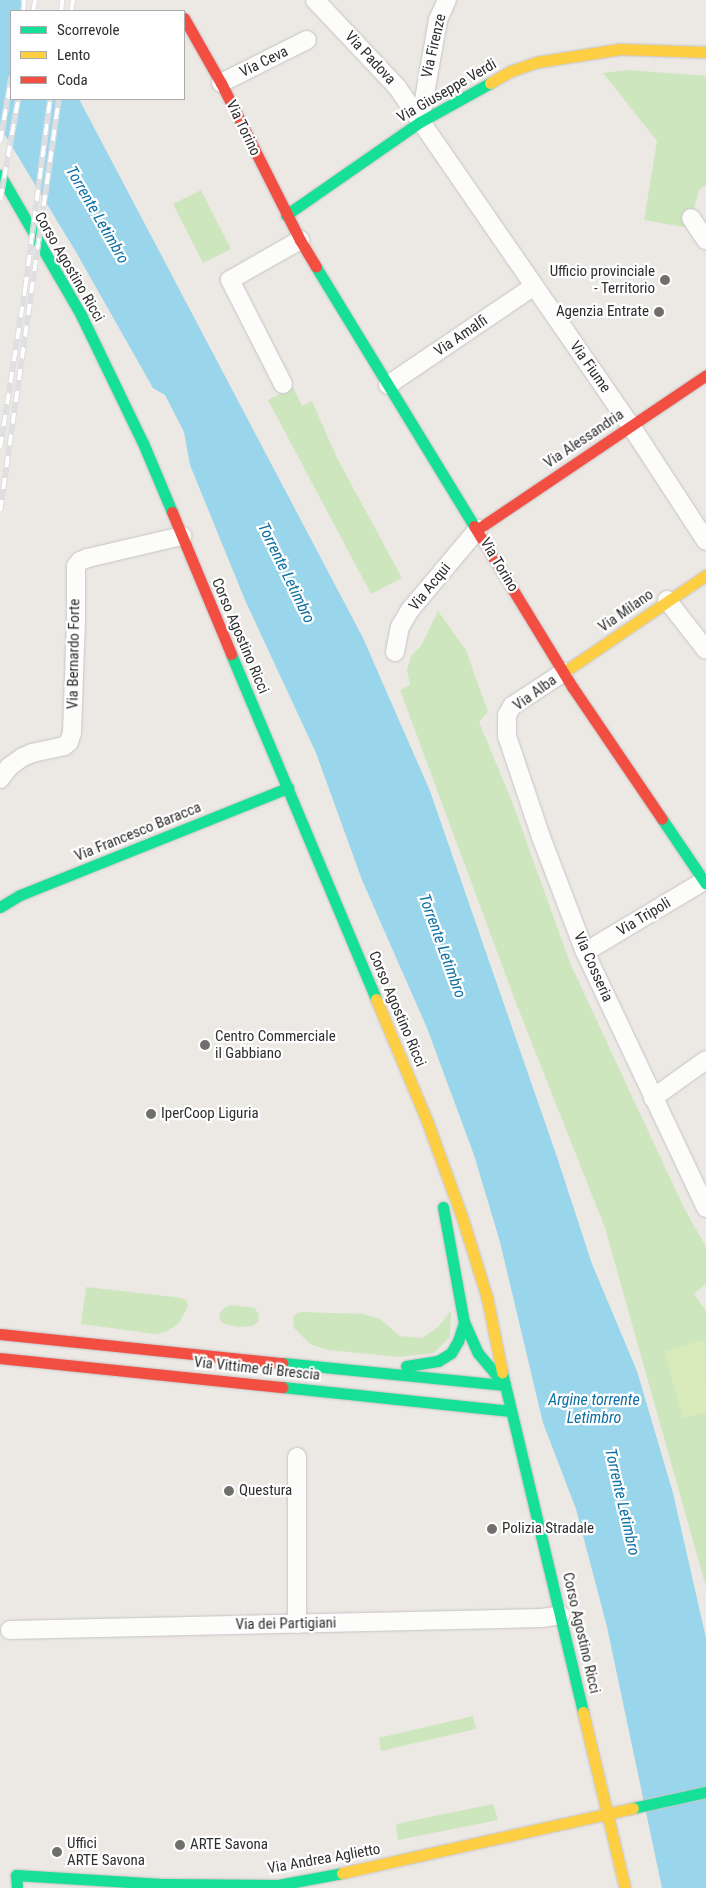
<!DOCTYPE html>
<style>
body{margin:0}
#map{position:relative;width:706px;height:1888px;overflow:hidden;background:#ece8e4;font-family:"Roboto Condensed",sans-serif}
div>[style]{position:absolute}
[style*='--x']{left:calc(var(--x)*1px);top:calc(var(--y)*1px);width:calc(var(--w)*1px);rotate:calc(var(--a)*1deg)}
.green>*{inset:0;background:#cee6be}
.pitch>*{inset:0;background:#d9eabb}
.water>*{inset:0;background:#99d6ec}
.roads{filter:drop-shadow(0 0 1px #c5c4c5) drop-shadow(0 0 1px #c5c4c5)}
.street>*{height:18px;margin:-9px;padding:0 9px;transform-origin:9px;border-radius:9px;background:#fcfcfb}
.fast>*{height:11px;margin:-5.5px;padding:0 5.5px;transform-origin:5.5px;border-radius:5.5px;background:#16e098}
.slow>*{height:11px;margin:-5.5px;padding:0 5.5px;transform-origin:5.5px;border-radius:5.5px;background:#ffcf43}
.jam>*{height:11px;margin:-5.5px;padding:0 5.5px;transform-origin:5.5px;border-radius:5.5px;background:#f24e42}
.rail>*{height:5.5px;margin-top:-2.75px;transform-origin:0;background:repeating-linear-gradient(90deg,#fff 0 11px,#dfdfe1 0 22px);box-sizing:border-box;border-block:1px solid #dfdfe1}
.dots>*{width:14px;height:14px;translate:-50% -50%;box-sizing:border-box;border:2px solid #fff;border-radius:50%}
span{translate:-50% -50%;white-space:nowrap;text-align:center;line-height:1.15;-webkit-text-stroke:4.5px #fff;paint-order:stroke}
.street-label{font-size:15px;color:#2e2e2e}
.poi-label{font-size:15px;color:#2e2e2e}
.right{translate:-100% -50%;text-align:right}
.left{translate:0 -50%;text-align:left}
.water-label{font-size:16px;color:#0d6fa3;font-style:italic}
.legend{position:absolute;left:10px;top:10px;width:175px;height:90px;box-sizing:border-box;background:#fff;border:1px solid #ababab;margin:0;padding:6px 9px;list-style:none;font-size:15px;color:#2e2e2e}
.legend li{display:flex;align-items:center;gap:10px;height:25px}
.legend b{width:25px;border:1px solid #ababab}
</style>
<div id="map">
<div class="green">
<div style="clip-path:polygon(628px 70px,706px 76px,706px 185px,699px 190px,689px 228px,644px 220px,657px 141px,603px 73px)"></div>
<div style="clip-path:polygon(201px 190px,231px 249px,203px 263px,173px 204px)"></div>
<div style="clip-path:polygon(293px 387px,302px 406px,312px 401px,337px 458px,402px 578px,371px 594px,268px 400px)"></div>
<div style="clip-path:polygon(438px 611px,466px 650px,488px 712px,479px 722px,513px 804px,570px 963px,684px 1208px,706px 1247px,706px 1284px,694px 1294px,706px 1311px,706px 1587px,605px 1228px,516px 1003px,400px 690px,410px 685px,407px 670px,411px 656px,421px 646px)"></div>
<div style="clip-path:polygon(86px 1287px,182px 1298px,187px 1301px,188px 1306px,179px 1323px,166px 1332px,155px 1334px,81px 1324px)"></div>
<div style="clip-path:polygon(231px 1305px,255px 1308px,259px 1315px,258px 1322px,252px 1326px,239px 1327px,228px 1325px,221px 1322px,219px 1314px,224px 1308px)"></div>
<div style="clip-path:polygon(451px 1311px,450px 1337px,434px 1353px,399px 1357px,328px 1350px,310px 1344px,294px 1328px,293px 1321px,294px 1315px,301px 1312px,363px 1314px,380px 1319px,400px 1336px,422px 1338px,438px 1327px)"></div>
<div style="clip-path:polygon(473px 1716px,476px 1729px,381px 1751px,379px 1738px)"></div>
<div style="clip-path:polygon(493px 1804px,498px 1820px,398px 1840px,396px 1824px)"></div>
</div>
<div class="pitch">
<div style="clip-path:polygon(704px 1340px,706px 1412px,683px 1418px,664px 1351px)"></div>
</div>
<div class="water">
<div style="clip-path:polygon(0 0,20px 0,27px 11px,11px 11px,11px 99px,79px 99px,363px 638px,430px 791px,557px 1157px,592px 1264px,637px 1371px,673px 1493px,706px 1638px,706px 1888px,662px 1888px,607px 1627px,576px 1509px,543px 1423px,500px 1242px,474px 1155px,427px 1028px,362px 880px,316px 753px,245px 600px,190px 465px,184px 432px,165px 395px,153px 388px,76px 252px,0 127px)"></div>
</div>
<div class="roads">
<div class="street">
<div style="--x:315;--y:0;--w:120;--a:46.7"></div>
<div style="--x:397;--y:87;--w:412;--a:55.4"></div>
<div style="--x:631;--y:426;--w:137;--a:56.9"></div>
<div style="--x:221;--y:83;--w:96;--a:-26.6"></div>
<div style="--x:420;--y:122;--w:104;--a:-80"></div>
<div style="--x:438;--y:20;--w:22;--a:-66"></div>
<div style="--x:691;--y:218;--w:27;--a:56"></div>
<div style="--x:283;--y:384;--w:117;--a:-117"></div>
<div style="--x:230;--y:280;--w:81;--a:-29.7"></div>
<div style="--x:388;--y:385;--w:175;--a:-34.1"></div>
<div style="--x:667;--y:600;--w:63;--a:52"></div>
<div style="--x:395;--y:652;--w:25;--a:-79"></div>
<div style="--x:400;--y:627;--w:20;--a:-60"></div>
<div style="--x:410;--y:610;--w:106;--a:-50"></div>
<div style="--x:564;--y:672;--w:62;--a:146.8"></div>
<div style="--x:512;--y:706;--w:10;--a:119"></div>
<div style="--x:507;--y:715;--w:21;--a:90"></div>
<div style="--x:507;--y:736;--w:107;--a:71.4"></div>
<div style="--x:541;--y:837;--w:123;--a:69.1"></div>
<div style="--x:585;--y:952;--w:283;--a:64.7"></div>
<div style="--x:0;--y:779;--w:15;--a:-53"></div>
<div style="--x:9;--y:767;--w:17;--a:-36"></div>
<div style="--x:23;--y:757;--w:10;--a:-24"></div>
<div style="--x:32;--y:753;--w:33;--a:-12"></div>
<div style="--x:64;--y:746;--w:6;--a:-39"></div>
<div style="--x:69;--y:742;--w:9;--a:-72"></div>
<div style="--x:72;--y:733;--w:112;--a:-88"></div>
<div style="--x:76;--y:621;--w:55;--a:-90"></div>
<div style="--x:76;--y:566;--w:6;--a:-51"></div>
<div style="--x:80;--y:561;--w:9;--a:-21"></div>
<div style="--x:88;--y:558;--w:97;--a:-13.2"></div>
<div style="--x:585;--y:952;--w:139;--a:-30.8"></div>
<div style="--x:653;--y:1098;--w:65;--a:-35.6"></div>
<div style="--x:297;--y:1457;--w:167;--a:90"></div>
<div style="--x:10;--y:1630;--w:532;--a:-1.29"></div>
<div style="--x:542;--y:1618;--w:19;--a:-9"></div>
</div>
<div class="fast">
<div style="--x:0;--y:175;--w:162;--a:59.9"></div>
<div style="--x:81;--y:315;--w:142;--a:64.2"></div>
<div style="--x:143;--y:443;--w:75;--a:67.2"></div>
<div style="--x:286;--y:215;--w:163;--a:-34.8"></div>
<div style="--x:420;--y:122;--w:80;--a:-29.1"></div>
<div style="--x:316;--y:267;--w:303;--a:58.6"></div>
<div style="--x:231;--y:654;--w:374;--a:67.2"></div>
<div style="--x:662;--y:819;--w:78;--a:55.9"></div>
<div style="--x:0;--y:907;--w:23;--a:-31"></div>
<div style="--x:20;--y:895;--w:289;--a:-21.8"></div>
<div style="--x:443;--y:1207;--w:117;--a:79.7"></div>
<div style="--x:464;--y:1322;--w:34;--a:66"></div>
<div style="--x:478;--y:1353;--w:38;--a:50"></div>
<div style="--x:283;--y:1363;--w:223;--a:5.7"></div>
<div style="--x:406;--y:1366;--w:32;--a:-9"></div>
<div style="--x:438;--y:1361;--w:15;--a:-32"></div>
<div style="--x:451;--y:1353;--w:14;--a:-60"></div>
<div style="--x:458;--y:1341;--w:20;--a:-72"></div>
<div style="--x:502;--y:1372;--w:350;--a:76.6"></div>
<div style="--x:283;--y:1387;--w:228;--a:6"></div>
<div style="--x:633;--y:1808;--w:75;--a:-12.4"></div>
<div style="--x:17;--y:1888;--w:13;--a:-94"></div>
<div style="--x:16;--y:1875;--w:146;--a:3.5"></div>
<div style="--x:162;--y:1884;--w:116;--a:0.5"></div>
<div style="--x:278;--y:1885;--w:65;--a:-10.6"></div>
</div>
<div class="slow">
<div style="--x:490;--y:83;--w:24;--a:-30"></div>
<div style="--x:511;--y:71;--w:28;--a:-19"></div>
<div style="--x:537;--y:62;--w:84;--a:-8.9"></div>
<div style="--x:620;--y:49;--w:86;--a:2"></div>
<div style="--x:564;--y:672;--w:172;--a:-34.3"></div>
<div style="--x:376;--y:999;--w:132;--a:67.3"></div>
<div style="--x:427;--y:1121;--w:102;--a:70"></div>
<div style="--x:462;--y:1217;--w:85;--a:72.8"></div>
<div style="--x:487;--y:1298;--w:76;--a:78.5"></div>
<div style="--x:583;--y:1712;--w:181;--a:76.6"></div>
<div style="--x:342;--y:1873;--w:298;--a:-12.6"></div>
</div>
<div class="jam">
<div style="--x:184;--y:18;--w:75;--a:60.4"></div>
<div style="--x:221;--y:83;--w:176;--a:63.3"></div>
<div style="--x:300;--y:240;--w:31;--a:59"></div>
<div style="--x:172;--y:512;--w:154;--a:67.4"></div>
<div style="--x:474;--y:526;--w:190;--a:58.6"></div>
<div style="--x:573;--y:688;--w:158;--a:55.8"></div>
<div style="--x:478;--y:529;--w:275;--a:-34"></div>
<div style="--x:0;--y:1334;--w:284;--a:5.9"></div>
<div style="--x:0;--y:1358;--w:284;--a:5.9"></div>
</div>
</div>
<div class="rail">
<div style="--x:23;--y:11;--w:11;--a:-85"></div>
<div style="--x:33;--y:11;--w:11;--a:-80"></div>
<div style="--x:61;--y:11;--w:11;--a:-85"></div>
<div style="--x:71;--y:11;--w:11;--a:-80"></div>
<div style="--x:0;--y:142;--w:66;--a:-80.4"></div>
<div style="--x:0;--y:200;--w:103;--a:-79.9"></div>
<div style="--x:0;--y:448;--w:162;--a:-81.1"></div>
<div style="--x:25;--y:288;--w:191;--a:-82.5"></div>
<div style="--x:0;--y:511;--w:416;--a:-81.9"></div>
</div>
<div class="dots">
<div style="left:665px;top:280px;background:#706f6e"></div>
<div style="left:659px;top:312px;background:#706f6e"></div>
<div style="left:205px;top:1045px;background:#706f6e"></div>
<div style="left:151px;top:1114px;background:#706f6e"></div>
<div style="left:229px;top:1491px;background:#706f6e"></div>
<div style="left:492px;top:1529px;background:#706f6e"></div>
<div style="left:180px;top:1845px;background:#706f6e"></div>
<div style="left:57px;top:1852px;background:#706f6e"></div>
</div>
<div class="street-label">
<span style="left:434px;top:46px;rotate:-77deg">Via Firenze</span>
<span style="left:370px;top:58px;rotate:47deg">Via Padova</span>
<span style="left:264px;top:62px;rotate:-26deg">Via Ceva</span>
<span style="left:447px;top:91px;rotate:-30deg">Via Giuseppe Verdi</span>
<span style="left:243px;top:128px;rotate:64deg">Via Torino</span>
<span style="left:69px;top:267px;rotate:60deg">Corso Agostino Ricci</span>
<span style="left:461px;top:336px;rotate:-34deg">Via Amalfi</span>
<span style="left:590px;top:367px;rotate:55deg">Via Fiume</span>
<span style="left:584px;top:439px;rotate:-34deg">Via Alessandria</span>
<span style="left:499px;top:565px;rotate:59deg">Via Torino</span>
<span style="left:430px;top:587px;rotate:-51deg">Via Acqui</span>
<span style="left:626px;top:611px;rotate:-35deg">Via Milano</span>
<span style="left:240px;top:636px;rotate:67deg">Corso Agostino Ricci</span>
<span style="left:74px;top:654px;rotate:-89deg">Via Bernardo Forte</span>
<span style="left:535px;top:693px;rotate:-36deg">Via Alba</span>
<span style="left:138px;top:832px;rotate:-22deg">Via Francesco Baracca</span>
<span style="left:644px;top:917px;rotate:-31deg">Via Tripoli</span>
<span style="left:593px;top:967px;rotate:66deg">Via Cosseria</span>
<span style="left:397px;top:1009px;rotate:67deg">Corso Agostino Ricci</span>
<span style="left:257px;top:1369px;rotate:6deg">Via Vittime di Brescia</span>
<span style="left:286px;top:1624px;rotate:-1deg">Via dei Partigiani</span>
<span style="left:581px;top:1633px;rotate:77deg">Corso Agostino Ricci</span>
<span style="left:324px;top:1859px;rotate:-10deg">Via Andrea Aglietto</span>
</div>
<div class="poi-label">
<span class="right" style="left:655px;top:280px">Ufficio provinciale<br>- Territorio</span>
<span class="right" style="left:649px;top:312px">Agenzia Entrate</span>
<span class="left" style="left:215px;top:1045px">Centro Commerciale<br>il Gabbiano</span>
<span class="left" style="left:161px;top:1114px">IperCoop Liguria</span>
<span class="left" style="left:239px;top:1491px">Questura</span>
<span class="left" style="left:502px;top:1529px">Polizia Stradale</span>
<span class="left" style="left:67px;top:1852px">Uffici<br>ARTE Savona</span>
<span class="left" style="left:190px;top:1845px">ARTE Savona</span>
</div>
<div class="water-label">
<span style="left:97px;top:215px;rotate:60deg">Torrente Letimbro</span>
<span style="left:286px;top:573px;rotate:64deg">Torrente Letimbro</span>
<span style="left:442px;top:946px;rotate:70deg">Torrente Letimbro</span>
<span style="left:594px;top:1409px">Argine torrente<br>Letimbro</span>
<span style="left:622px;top:1502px;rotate:77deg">Torrente Letimbro</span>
</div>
<ul class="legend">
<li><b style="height:6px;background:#16e098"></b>Scorrevole</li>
<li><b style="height:6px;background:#ffcf43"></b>Lento</li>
<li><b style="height:6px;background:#f24e42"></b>Coda</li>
</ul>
</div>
